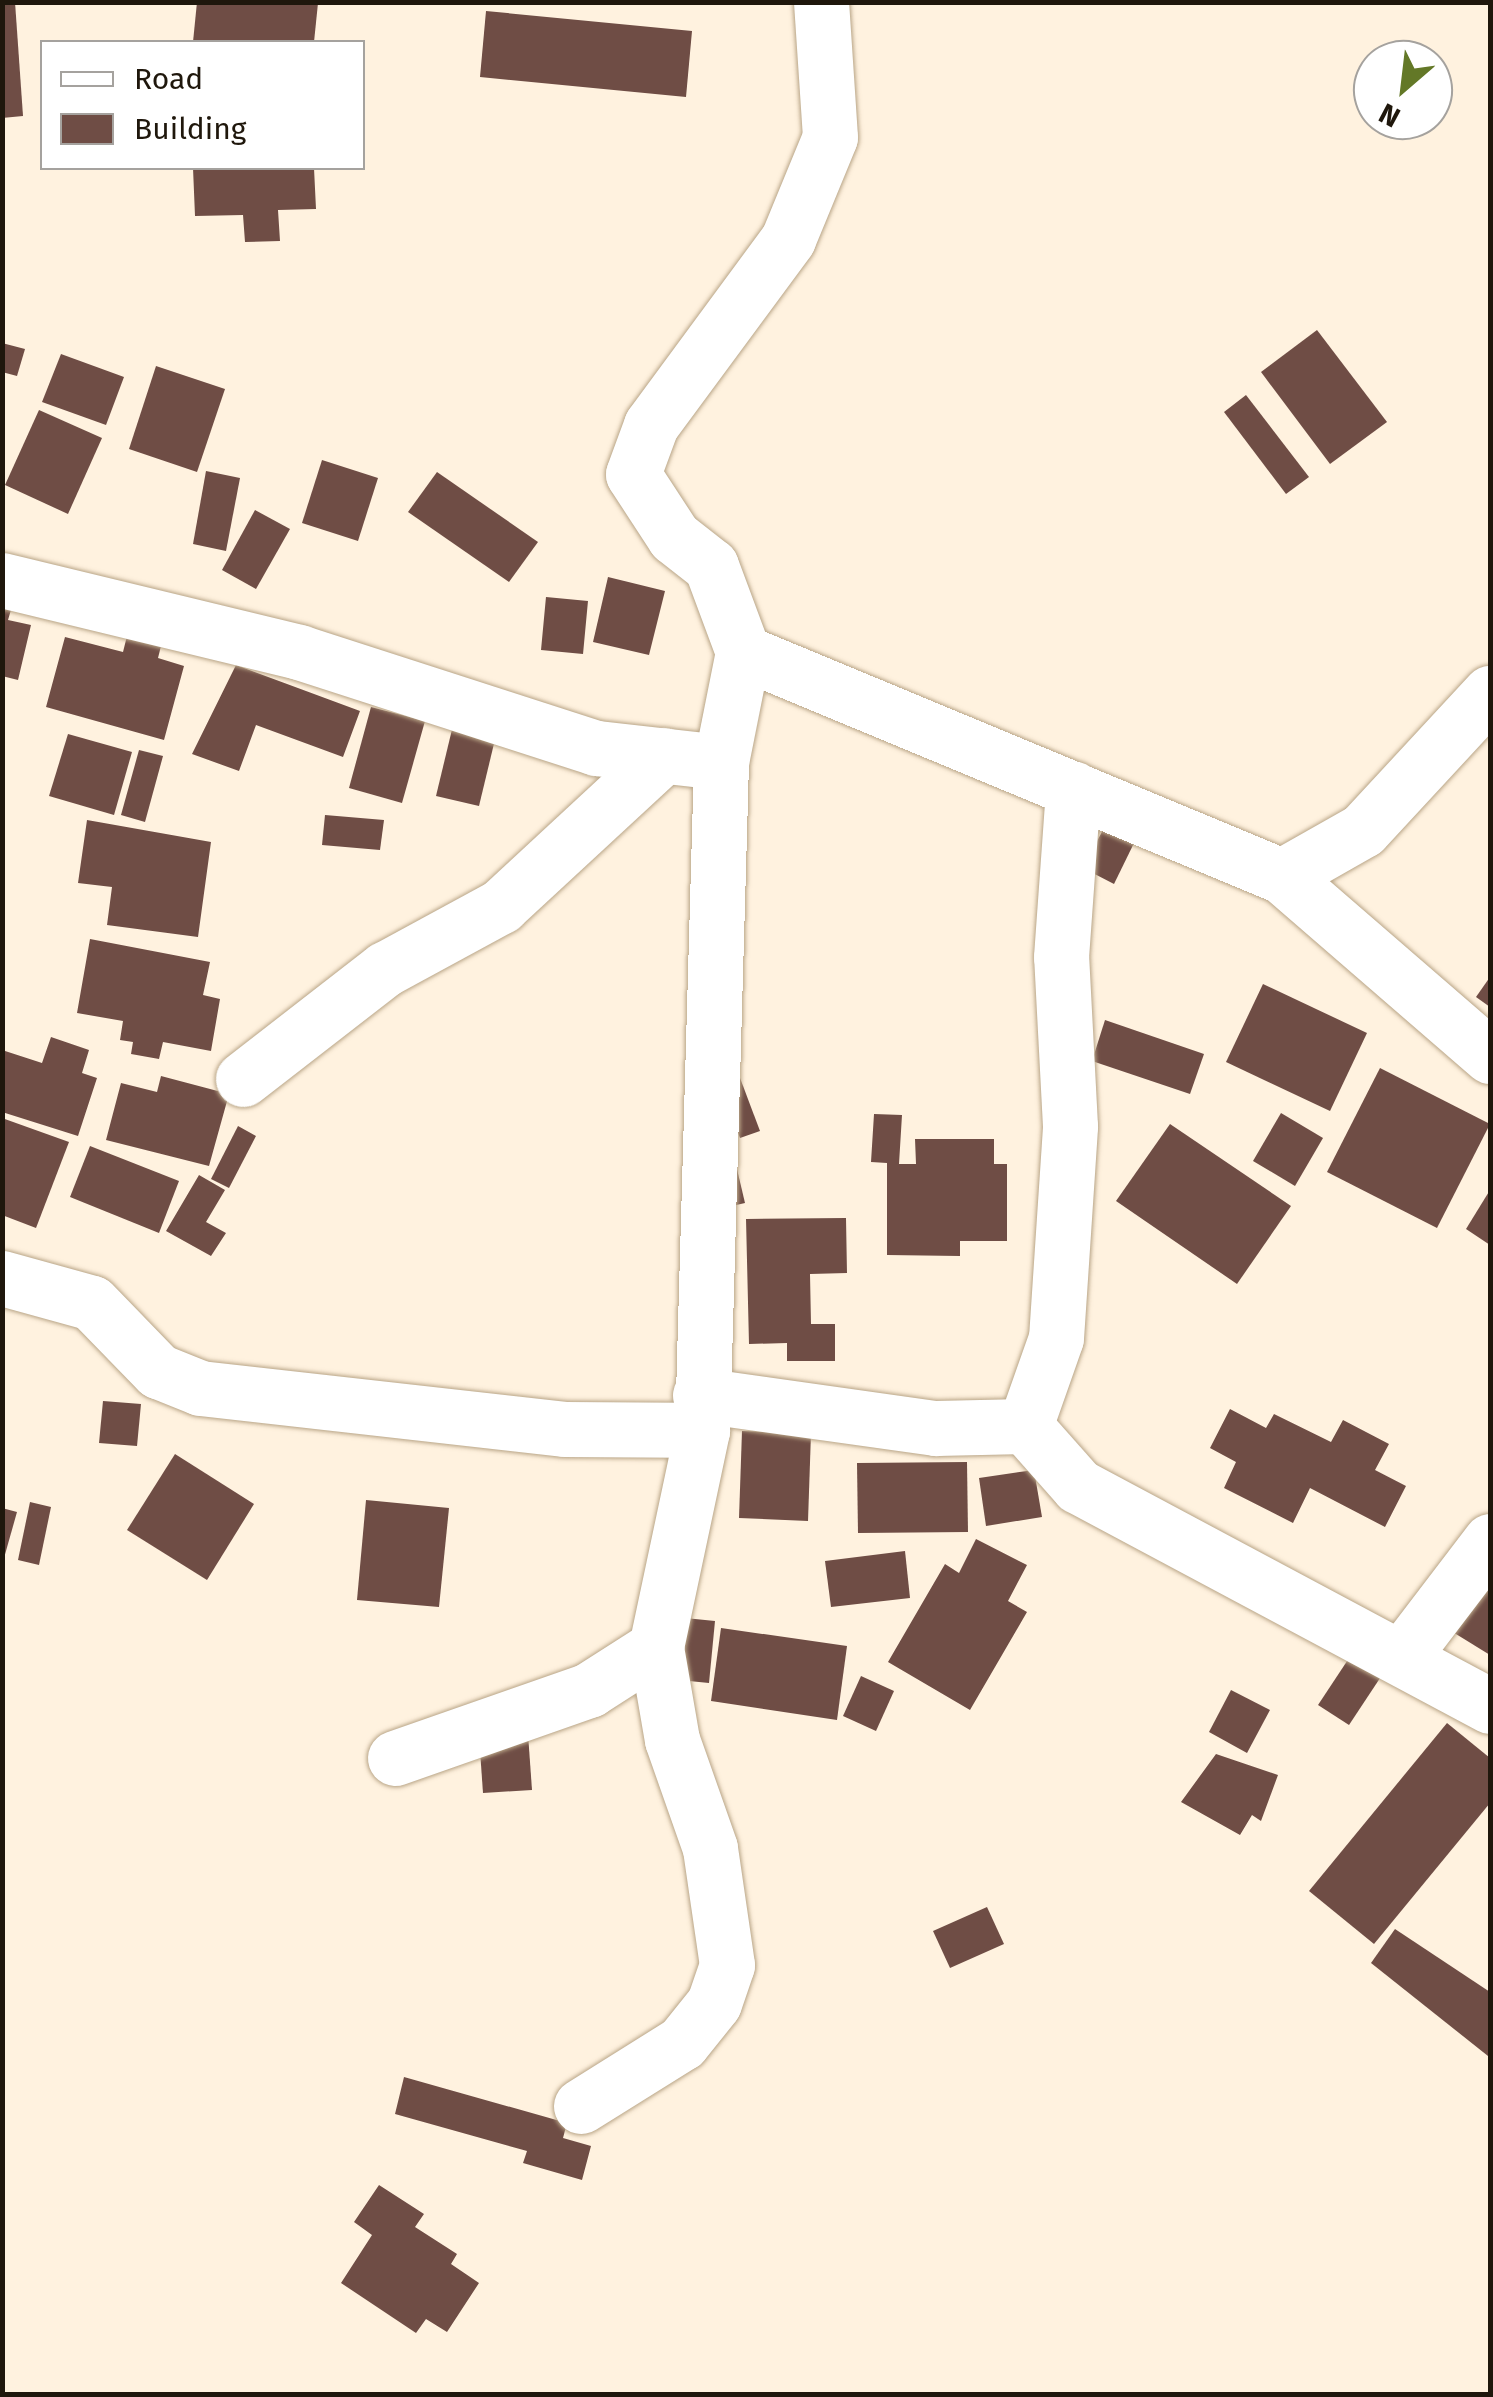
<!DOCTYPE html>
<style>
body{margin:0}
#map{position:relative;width:1493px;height:2397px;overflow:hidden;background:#fff2df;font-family:"Fira Sans",sans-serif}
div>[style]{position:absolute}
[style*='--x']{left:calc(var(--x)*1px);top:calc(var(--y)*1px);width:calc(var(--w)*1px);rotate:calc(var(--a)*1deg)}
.building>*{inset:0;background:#6f4d45}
.roads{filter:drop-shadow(0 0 2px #b9a587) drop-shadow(0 0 2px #b9a587)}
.minor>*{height:55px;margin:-27.5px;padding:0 27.5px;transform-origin:27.5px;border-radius:27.5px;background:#fff}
span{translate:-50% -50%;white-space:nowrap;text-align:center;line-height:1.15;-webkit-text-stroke:10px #fff;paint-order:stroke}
.frame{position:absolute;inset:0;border:5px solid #1f170c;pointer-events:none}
.legend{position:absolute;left:40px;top:40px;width:325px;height:130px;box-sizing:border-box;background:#fff;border:2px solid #a5a29e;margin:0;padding:12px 18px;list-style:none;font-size:30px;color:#1f170c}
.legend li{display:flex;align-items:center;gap:20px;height:50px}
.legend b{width:50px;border:2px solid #a5a29e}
.north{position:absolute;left:1353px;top:40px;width:100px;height:100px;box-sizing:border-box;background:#fff;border:2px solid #a5a29e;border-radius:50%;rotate:208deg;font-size:28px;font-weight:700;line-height:40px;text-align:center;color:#1f170c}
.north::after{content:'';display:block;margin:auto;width:35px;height:45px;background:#637827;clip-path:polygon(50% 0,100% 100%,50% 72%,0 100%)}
</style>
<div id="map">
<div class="building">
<div style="clip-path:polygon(2px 2px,15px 2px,23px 116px,2px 118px)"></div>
<div style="clip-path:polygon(197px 2px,318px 3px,314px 42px,193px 42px)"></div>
<div style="clip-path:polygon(486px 11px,692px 31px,686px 97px,480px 77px)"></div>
<div style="clip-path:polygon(193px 168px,314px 168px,316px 209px,278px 210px,280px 241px,245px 242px,243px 215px,195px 216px)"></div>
<div style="clip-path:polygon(1317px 330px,1387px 422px,1330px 464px,1261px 372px)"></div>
<div style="clip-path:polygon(2px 343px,25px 349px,17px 376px,2px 372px)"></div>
<div style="clip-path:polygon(61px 354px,124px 377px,106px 425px,42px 402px)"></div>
<div style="clip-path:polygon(156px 366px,225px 389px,197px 472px,129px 449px)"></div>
<div style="clip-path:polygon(1246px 395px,1309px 477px,1286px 494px,1224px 412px)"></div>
<div style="clip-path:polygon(39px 410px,102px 438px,68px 514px,5px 485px)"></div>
<div style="clip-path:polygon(322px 460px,378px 478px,358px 541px,302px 523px)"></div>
<div style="clip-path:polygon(206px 471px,240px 478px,226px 551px,193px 544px)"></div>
<div style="clip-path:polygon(437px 472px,538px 542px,509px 582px,408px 512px)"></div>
<div style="clip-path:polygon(255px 510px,290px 529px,256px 589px,222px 570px)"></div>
<div style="clip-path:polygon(608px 577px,665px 591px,649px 655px,593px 642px)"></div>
<div style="clip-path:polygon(546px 597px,588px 601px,583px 654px,541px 650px)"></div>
<div style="clip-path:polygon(2px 600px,13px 603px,8px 620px,31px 625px,18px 680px,2px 676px)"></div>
<div style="clip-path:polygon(128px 632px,162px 642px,158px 658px,184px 666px,164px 740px,46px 707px,65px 637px,123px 652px)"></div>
<div style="clip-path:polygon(236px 665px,360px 711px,343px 757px,256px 725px,239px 771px,192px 754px)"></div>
<div style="clip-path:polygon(371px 707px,425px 721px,402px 803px,349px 788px)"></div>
<div style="clip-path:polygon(455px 717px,498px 727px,479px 806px,436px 796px)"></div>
<div style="clip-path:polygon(68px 734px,132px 752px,114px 815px,49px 796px)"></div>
<div style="clip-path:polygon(139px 750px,163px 756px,145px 822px,121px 815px)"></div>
<div style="clip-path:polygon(325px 815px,384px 820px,380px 850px,322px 845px)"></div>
<div style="clip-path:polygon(87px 820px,211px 842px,198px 937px,107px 925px,112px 887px,78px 883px)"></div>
<div style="clip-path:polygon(1106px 824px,1136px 839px,1114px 884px,1083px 868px)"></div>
<div style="clip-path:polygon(90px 939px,210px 962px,203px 995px,220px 999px,211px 1051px,163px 1042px,159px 1059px,131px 1054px,133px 1042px,120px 1040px,123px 1021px,77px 1013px)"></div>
<div style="clip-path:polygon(1490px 977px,1490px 1007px,1476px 997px)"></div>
<div style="clip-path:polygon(1263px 984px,1367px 1033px,1330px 1111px,1226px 1062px)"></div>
<div style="clip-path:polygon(1105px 1020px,1204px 1054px,1190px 1094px,1092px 1061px)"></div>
<div style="clip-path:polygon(51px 1037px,89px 1050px,82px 1073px,97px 1078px,78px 1136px,2px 1112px,2px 1050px,42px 1063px)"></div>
<div style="clip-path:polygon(1380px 1068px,1490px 1124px,1437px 1228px,1327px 1172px)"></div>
<div style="clip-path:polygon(737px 1070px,760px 1131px,740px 1138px,718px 1078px)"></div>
<div style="clip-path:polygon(161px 1076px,229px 1094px,209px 1166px,106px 1140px,121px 1083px,157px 1092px)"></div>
<div style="clip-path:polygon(1281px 1113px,1323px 1138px,1295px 1186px,1253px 1161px)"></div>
<div style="clip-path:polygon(874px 1114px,902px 1115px,899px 1164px,916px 1164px,915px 1139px,994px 1139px,994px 1164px,1007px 1164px,1007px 1241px,960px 1241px,960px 1256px,887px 1255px,887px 1163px,871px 1162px)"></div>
<div style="clip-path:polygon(2px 1118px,69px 1142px,36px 1228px,2px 1215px)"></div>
<div style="clip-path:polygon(1170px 1124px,1291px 1206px,1237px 1284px,1116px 1201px)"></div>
<div style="clip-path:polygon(238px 1126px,256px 1136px,229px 1188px,211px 1179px)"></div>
<div style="clip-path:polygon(90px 1146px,179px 1181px,159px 1233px,70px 1197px)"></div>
<div style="clip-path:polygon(736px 1165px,745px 1203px,723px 1208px)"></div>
<div style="clip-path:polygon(199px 1175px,225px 1190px,206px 1222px,226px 1233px,211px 1256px,166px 1231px)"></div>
<div style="clip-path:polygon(1490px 1190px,1490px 1245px,1466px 1229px)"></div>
<div style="clip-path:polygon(846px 1218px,847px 1273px,810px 1274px,811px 1324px,835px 1324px,835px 1361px,787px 1361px,787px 1343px,749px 1344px,746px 1219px)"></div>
<div style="clip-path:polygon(103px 1401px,141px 1404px,137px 1446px,99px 1443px)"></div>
<div style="clip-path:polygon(1230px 1409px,1266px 1428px,1274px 1414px,1331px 1442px,1343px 1420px,1389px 1444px,1375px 1470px,1406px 1486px,1385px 1527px,1310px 1488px,1293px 1523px,1224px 1488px,1236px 1462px,1210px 1448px)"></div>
<div style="clip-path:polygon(742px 1431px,811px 1433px,808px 1521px,739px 1518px)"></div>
<div style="clip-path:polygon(175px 1454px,254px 1504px,207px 1580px,127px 1530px)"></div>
<div style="clip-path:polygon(967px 1462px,968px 1532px,858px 1533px,857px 1463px)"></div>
<div style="clip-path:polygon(1034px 1470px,1042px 1517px,986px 1526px,979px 1478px)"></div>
<div style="clip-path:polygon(366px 1500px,449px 1508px,439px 1607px,357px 1600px)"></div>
<div style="clip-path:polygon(30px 1502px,51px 1507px,39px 1565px,18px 1560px)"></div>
<div style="clip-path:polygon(2px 1508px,17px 1512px,4px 1558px,2px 1558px)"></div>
<div style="clip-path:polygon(976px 1539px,1027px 1565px,1008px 1601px,1027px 1612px,970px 1710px,888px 1662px,945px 1564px,959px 1573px)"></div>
<div style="clip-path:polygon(905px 1551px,910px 1598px,831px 1607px,825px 1561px)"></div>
<div style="clip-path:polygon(1490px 1562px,1490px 1655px,1430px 1618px)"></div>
<div style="clip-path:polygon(675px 1617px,715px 1621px,709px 1683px,669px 1679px)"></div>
<div style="clip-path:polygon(721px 1628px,847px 1646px,837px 1720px,711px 1701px)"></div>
<div style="clip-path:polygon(1361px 1640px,1392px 1660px,1349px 1725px,1318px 1705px)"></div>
<div style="clip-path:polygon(861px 1676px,894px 1691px,876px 1731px,843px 1716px)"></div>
<div style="clip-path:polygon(1231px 1690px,1270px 1710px,1247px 1753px,1209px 1732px)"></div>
<div style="clip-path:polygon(1447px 1723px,1490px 1758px,1490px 1803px,1374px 1944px,1309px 1891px)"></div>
<div style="clip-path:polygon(528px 1734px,532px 1790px,483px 1793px,479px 1736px)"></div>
<div style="clip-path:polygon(1216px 1754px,1278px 1775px,1261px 1821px,1252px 1815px,1240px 1835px,1181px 1802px)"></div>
<div style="clip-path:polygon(987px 1907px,1004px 1944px,950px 1968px,933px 1931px)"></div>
<div style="clip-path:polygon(1395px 1929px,1490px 1992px,1488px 2056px,1371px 1963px)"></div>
<div style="clip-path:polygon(404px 2077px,567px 2123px,563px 2138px,591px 2146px,582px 2180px,523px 2163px,527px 2151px,395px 2114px)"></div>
<div style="clip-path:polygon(379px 2185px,424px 2214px,415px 2227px,457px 2254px,451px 2264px,479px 2283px,447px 2332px,426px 2319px,416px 2333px,341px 2283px,372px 2235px,354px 2222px)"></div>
</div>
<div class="roads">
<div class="minor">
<div style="--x:2;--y:580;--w:306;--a:13.6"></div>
<div style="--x:299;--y:652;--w:312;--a:17.9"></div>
<div style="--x:596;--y:748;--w:126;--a:6.4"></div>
<div style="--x:743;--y:652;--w:584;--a:22.57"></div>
<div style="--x:1282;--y:876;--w:275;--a:40.9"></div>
<div style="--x:1282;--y:876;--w:93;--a:-29.6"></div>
<div style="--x:1363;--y:830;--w:187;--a:-47.2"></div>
<div style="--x:243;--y:1079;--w:180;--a:-37.8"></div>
<div style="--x:385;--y:969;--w:132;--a:-28.5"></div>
<div style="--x:501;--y:906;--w:222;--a:-42.8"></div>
<div style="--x:2;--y:1278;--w:93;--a:15.5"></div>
<div style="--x:92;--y:1303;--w:95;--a:45.9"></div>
<div style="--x:158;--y:1371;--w:45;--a:22"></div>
<div style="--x:200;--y:1388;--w:366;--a:6.4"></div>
<div style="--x:564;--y:1429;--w:138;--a:0.4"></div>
<div style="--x:700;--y:1395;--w:238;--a:8"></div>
<div style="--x:936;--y:1428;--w:89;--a:-1.3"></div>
<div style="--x:1025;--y:1426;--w:80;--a:48.5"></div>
<div style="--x:1078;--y:1486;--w:467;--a:28.1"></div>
<div style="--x:1025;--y:1426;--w:93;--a:-70.6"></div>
<div style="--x:1056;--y:1338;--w:212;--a:-86.2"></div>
<div style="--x:1070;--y:1126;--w:169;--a:-93"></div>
<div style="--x:1061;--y:957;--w:169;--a:-85.9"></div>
<div style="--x:1404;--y:1654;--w:142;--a:-52.7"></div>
<div style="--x:395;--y:1758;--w:206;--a:-19.3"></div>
<div style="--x:589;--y:1690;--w:80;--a:-32.7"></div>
<div style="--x:581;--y:2106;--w:119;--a:-32"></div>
<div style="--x:682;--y:2043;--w:51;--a:-51.3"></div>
<div style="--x:714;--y:2003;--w:40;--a:-71.1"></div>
<div style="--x:727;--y:1965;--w:118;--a:-98.3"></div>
<div style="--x:710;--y:1848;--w:114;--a:-109.4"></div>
<div style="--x:672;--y:1740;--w:94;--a:-99.8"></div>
<div style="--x:656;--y:1647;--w:222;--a:-78"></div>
<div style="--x:702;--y:1430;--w:668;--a:-88.37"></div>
<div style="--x:721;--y:762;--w:112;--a:-78.7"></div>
<div style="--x:743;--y:652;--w:92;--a:-110.4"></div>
<div style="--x:711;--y:566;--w:47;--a:-141.9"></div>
<div style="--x:674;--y:537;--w:75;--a:-123.1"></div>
<div style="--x:633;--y:474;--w:52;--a:-69.8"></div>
<div style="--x:651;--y:425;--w:231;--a:-53.6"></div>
<div style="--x:788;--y:239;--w:110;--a:-67.6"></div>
<div style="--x:830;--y:137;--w:135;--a:-93.8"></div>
</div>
</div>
<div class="frame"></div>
<ul class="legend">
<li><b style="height:12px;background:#fff"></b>Road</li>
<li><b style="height:28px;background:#6f4d45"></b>Building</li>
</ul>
<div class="north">N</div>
</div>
